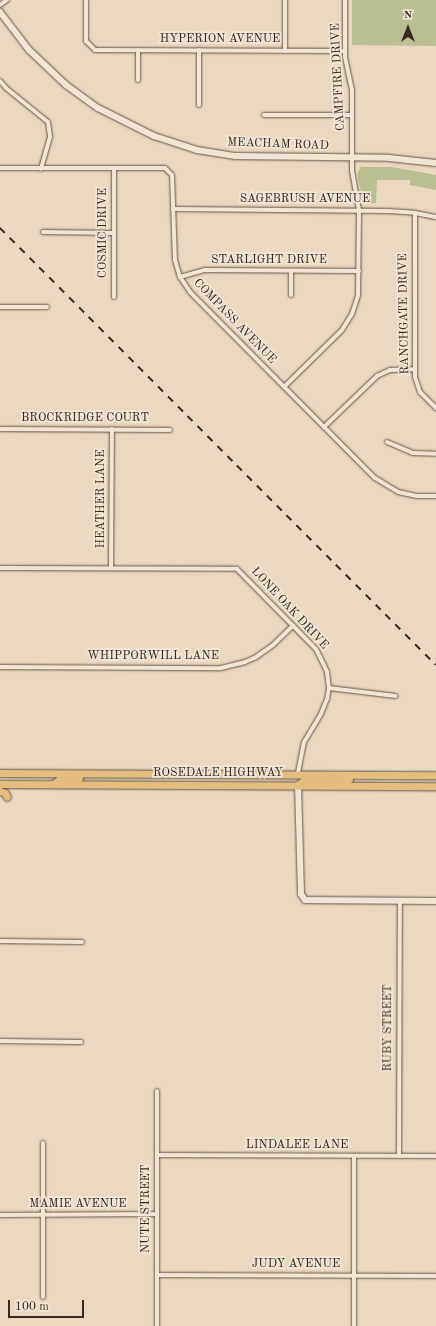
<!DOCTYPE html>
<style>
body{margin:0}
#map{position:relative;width:436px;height:1326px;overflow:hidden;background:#ead9be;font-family:"Old Standard TT",serif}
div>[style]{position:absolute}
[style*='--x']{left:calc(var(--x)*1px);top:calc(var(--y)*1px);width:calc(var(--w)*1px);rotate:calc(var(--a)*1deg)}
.green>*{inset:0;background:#b9bf90}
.roads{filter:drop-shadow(0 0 1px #645648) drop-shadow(0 0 1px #645648)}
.street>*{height:4px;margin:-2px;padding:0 2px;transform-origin:2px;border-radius:2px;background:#f1e6d5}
.secondary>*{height:6px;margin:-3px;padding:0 3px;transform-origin:3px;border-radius:3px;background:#f1e6d5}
.primary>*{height:7px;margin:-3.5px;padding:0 3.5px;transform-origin:3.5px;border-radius:3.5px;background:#e5bc7f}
.rail>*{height:1.5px;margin-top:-0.75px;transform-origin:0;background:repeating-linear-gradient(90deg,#382a21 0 7px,transparent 0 14px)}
span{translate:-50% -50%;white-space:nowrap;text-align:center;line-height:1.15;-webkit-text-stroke:3.5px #f1e6d5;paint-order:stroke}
.street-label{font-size:12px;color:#382a21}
.north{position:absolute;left:388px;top:8px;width:40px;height:40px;-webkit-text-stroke:3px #f1e6d5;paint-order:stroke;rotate:0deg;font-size:11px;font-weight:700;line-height:16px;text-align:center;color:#382a21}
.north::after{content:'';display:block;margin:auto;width:14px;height:18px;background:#382a21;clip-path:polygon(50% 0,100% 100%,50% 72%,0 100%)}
.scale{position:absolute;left:8px;top:1300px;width:76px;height:18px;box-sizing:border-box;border:2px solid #382a21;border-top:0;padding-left:5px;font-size:12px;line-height:14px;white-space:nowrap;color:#382a21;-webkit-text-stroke:3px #f1e6d5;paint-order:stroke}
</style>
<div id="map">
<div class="green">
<div style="clip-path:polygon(352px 0,436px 0,436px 46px,352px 45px)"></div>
<div style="clip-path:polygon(361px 167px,392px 167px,436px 175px,436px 190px,410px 185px,410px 180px,377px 180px,376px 203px,364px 204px,358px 179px,358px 172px)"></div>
</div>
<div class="roads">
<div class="street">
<div style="--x:86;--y:0;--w:41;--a:90"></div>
<div style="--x:86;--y:41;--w:13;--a:45"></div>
<div style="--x:95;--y:50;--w:250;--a:0.2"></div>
<div style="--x:0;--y:5;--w:9;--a:-36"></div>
<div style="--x:199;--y:50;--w:55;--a:90"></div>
<div style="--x:285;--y:51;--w:51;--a:-90"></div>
<div style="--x:138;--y:80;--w:30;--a:-90"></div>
<div style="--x:0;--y:81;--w:9;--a:49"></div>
<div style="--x:6;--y:88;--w:54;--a:39"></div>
<div style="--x:48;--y:122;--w:15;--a:82"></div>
<div style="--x:50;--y:137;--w:33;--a:106"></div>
<div style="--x:264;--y:115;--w:88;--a:0"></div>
<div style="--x:0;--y:168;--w:165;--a:0"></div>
<div style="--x:165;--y:168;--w:10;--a:45"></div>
<div style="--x:172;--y:175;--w:85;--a:88"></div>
<div style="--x:175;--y:260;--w:18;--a:74"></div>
<div style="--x:180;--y:277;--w:18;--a:56"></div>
<div style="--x:190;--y:292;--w:262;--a:45.2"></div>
<div style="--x:375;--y:478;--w:27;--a:31"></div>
<div style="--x:398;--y:492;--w:19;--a:12"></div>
<div style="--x:417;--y:496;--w:19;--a:0"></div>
<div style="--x:114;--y:169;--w:128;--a:90"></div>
<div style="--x:173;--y:209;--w:216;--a:0.5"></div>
<div style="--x:389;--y:211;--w:26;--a:4"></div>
<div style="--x:415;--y:213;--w:21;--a:11"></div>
<div style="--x:415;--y:213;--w:164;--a:90"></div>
<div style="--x:415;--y:377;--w:16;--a:72"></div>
<div style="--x:420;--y:392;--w:23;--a:45"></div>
<div style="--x:43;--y:232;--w:71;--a:0.8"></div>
<div style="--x:180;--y:277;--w:26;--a:-16"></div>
<div style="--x:205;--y:270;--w:154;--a:0.4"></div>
<div style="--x:291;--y:295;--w:24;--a:-90"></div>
<div style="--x:0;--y:307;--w:47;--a:0"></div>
<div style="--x:284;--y:387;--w:81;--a:-44.5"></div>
<div style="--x:342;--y:330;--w:19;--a:-58"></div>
<div style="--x:352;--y:314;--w:20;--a:-72"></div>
<div style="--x:358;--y:295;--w:85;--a:-89.3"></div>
<div style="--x:359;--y:210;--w:39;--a:-100"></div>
<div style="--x:352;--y:172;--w:82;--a:-90"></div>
<div style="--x:352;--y:90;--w:34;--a:-102"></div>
<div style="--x:345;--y:57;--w:57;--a:-90"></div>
<div style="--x:324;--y:427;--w:74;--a:-43.9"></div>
<div style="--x:377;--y:376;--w:14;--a:-25"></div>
<div style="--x:390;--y:370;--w:24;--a:-2"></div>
<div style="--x:0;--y:429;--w:170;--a:0.3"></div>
<div style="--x:387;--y:442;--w:28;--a:23"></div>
<div style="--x:413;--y:453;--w:23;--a:2"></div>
<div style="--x:0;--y:568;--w:237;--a:0.2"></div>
<div style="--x:237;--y:569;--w:112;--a:45.4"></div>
<div style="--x:316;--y:649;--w:25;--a:64"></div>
<div style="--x:327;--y:672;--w:16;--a:83"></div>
<div style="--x:329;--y:688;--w:11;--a:100"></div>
<div style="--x:327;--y:699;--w:16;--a:112"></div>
<div style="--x:321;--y:714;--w:33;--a:121"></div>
<div style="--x:304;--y:742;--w:33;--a:101"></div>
<div style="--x:111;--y:568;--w:139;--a:-89.6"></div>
<div style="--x:0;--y:667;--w:221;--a:0.3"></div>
<div style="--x:221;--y:668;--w:25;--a:-14"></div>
<div style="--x:245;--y:662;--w:12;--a:-24"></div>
<div style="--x:256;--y:657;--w:21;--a:-35"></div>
<div style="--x:273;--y:645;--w:28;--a:-44"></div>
<div style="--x:329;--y:688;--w:67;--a:6.8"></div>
<div style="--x:0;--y:941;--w:82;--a:0.7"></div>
<div style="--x:0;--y:1041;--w:81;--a:0.7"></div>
<div style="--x:157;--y:1155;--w:279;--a:0.2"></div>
<div style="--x:399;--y:1156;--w:255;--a:-89.8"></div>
<div style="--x:0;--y:1215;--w:157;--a:-0.4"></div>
<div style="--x:157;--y:1275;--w:279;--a:0.2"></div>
<div style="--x:43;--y:1297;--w:154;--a:-90"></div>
<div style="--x:157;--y:1326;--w:235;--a:-90"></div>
<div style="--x:354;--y:1326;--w:170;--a:-90"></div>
</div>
<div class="secondary">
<div style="--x:0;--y:12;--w:48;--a:52.7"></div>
<div style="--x:29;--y:50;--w:51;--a:43.4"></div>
<div style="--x:66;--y:85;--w:39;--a:36"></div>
<div style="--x:98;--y:108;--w:63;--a:26.6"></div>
<div style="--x:154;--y:136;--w:45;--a:18"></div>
<div style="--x:197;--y:150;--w:39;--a:9"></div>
<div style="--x:236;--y:156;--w:153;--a:0.7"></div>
<div style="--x:389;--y:158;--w:47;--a:6.1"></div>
<div style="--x:298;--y:785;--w:109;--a:88.4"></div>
<div style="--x:301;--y:894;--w:7;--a:56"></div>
<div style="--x:305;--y:900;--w:131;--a:0.4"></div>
</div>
<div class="primary">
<div style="--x:0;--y:773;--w:436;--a:0.3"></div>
<div style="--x:0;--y:784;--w:436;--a:0.3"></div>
<div style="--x:53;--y:784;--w:9;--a:-36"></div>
<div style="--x:60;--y:779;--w:19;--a:-3"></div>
<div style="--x:298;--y:785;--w:8;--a:-40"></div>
<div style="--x:304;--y:780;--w:45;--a:-1.3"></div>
<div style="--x:0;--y:791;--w:5;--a:22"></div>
<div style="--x:5;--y:793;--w:4;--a:63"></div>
</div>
</div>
<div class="rail">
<div style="--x:0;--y:228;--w:617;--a:45.07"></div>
</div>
<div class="street-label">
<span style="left:220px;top:40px">HYPERION AVENUE</span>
<span style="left:339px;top:77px;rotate:-93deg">CAMPFIRE DRIVE</span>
<span style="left:278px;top:145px;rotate:2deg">MEACHAM ROAD</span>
<span style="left:305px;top:200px">SAGEBRUSH AVENUE</span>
<span style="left:104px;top:233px;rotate:-90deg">COSMIC DRIVE</span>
<span style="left:269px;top:261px">STARLIGHT DRIVE</span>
<span style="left:405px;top:314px;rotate:-91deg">RANCHGATE DRIVE</span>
<span style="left:234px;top:322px;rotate:46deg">COMPASS AVENUE</span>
<span style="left:85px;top:419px">BROCKRIDGE COURT</span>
<span style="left:102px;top:499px;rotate:-90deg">HEATHER LANE</span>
<span style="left:289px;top:609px;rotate:47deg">LONE OAK DRIVE</span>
<span style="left:153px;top:657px">WHIPPORWILL LANE</span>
<span style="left:218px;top:774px">ROSEDALE HIGHWAY</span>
<span style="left:389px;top:1028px;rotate:-90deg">RUBY STREET</span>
<span style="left:297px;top:1146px">LINDALEE LANE</span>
<span style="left:78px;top:1205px">MAMIE AVENUE</span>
<span style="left:147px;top:1209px;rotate:-90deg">NUTE STREET</span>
<span style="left:296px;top:1265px">JUDY AVENUE</span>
</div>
<div class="north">N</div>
<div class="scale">100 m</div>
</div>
